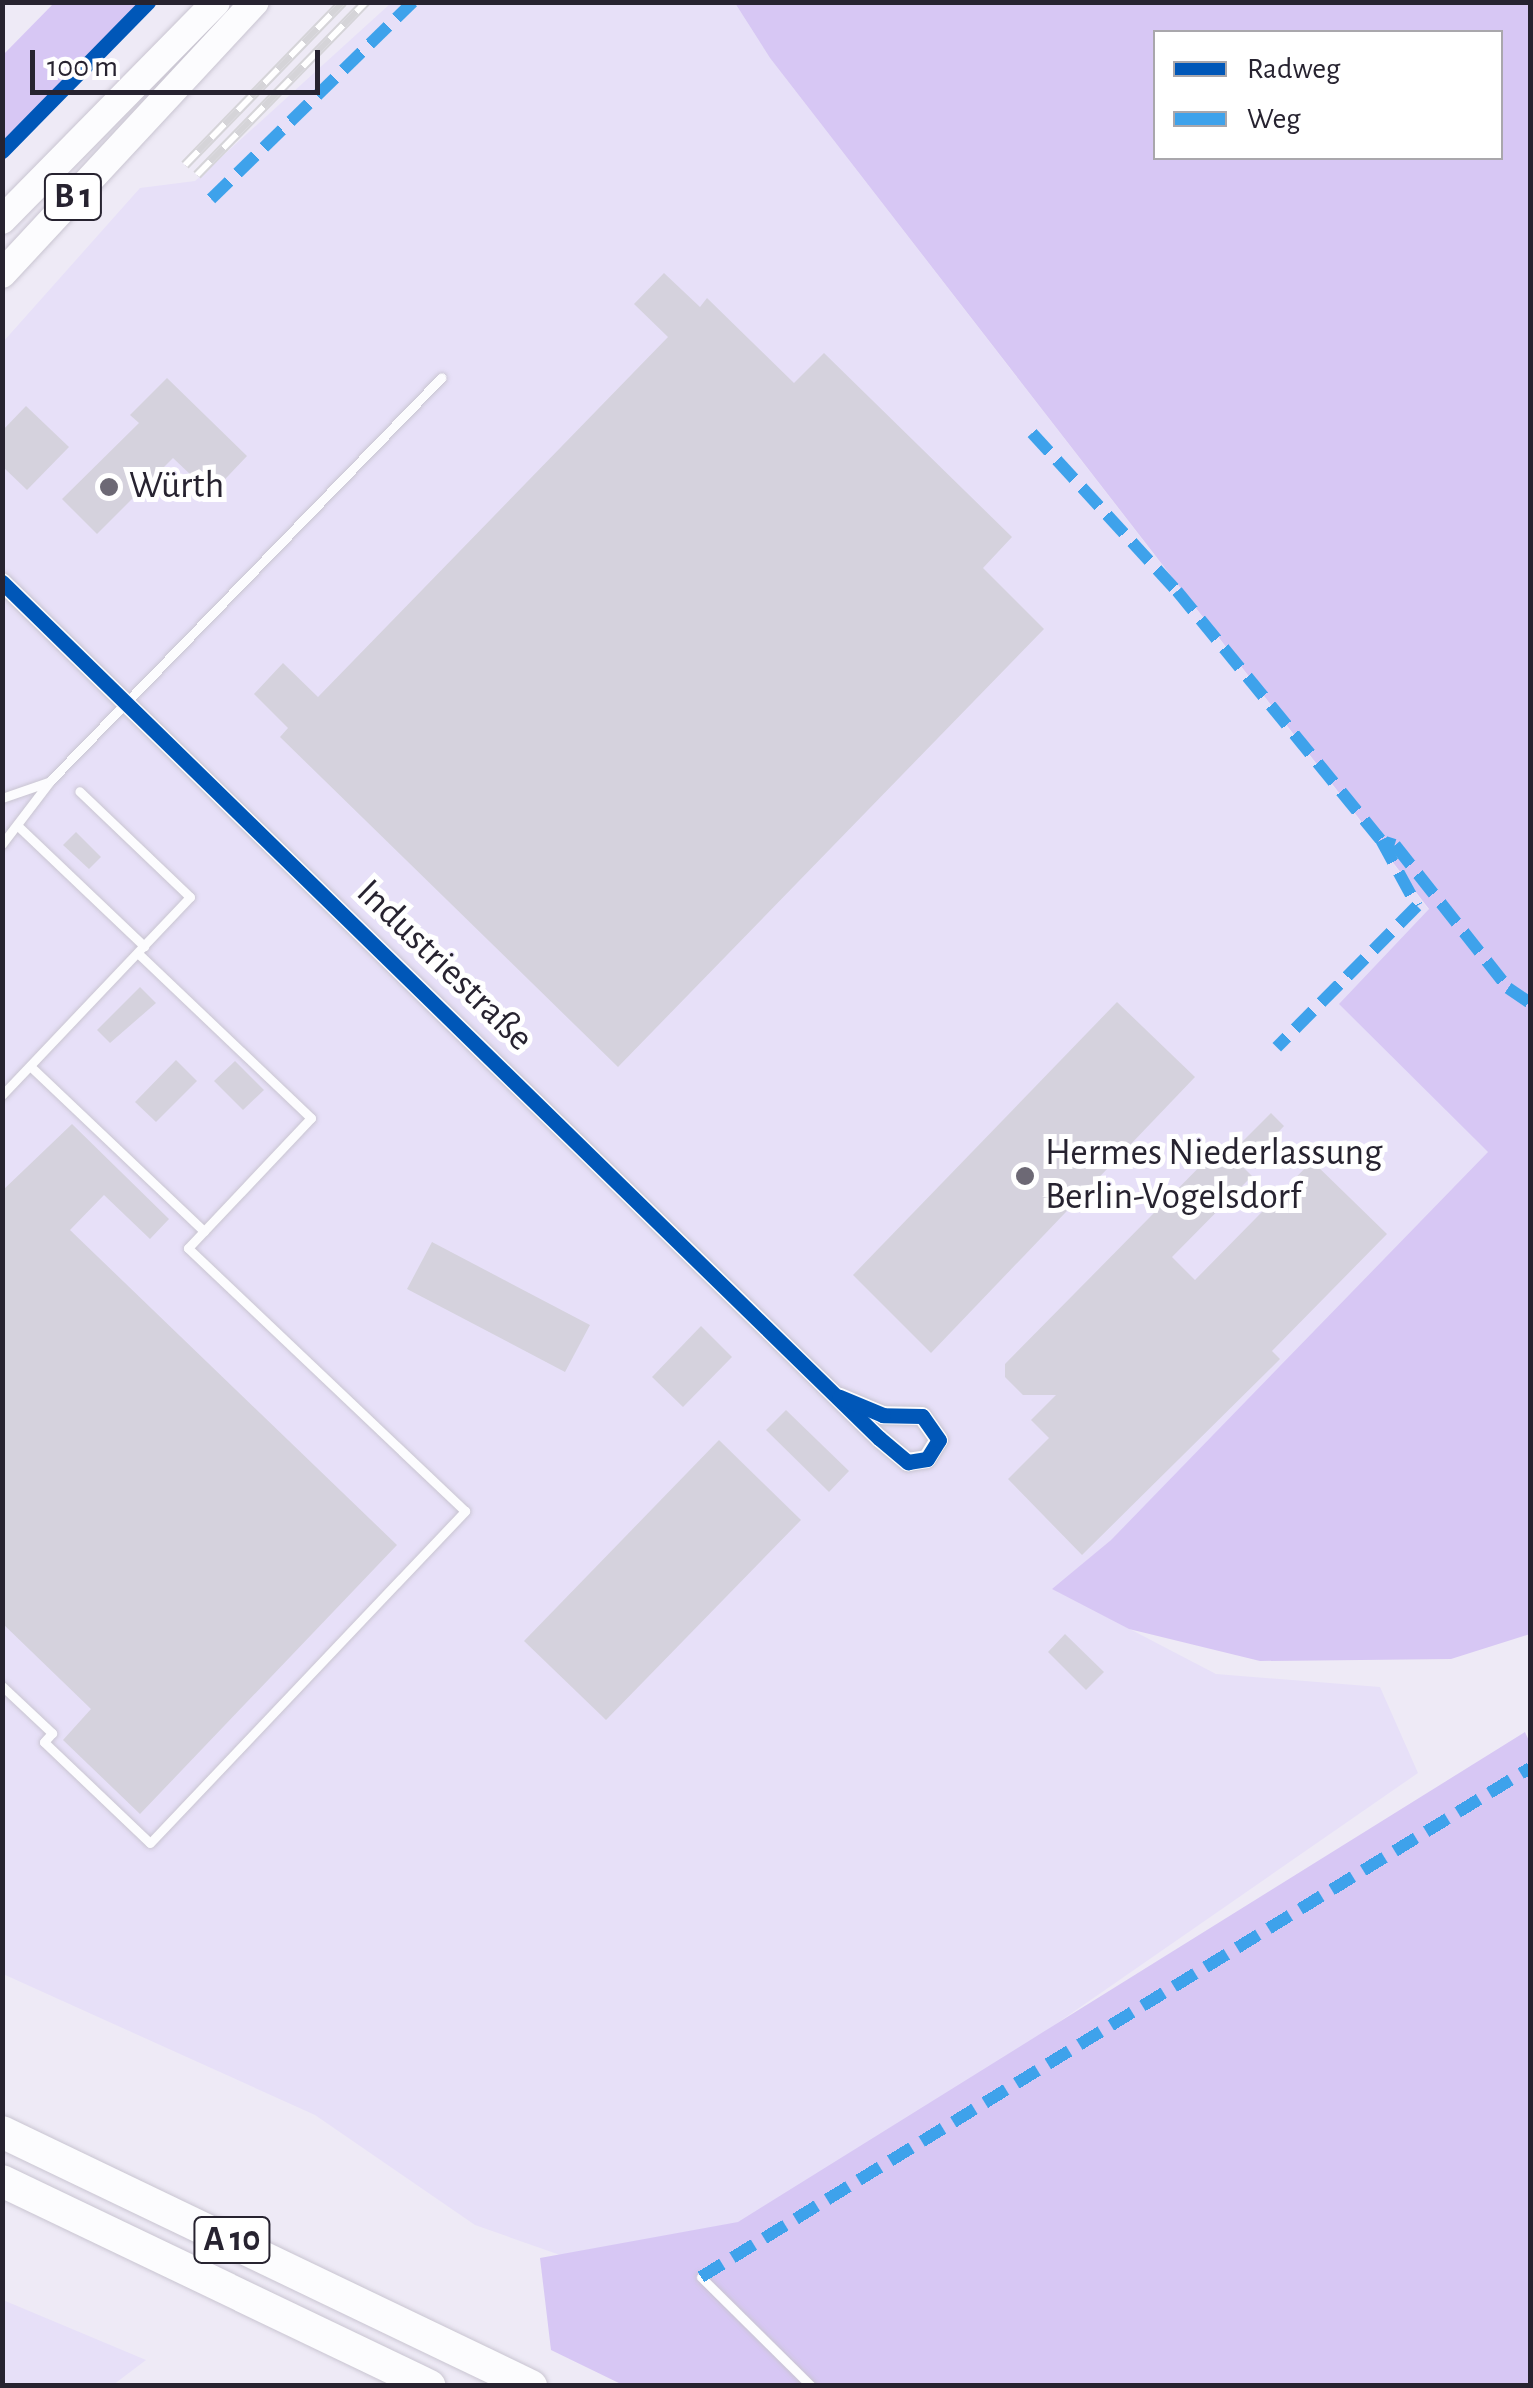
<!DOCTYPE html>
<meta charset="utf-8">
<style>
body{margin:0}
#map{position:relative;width:1533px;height:2388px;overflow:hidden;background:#eeeaf6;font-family:"Alegreya Sans",sans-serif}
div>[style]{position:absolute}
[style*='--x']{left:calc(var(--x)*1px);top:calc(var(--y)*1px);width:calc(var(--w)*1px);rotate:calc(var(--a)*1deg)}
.built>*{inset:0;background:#e7e0f8}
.green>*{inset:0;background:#d7c7f4}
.building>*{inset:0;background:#d5d2dd}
.roads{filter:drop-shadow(0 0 2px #c9c5d1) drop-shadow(0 0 2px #c9c5d1)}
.service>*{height:9px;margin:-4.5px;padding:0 4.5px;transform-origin:4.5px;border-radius:4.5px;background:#fcfcfe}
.minor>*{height:18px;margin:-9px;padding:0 9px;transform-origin:9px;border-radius:9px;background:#fcfcfe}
.primary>*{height:28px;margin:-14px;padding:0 14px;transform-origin:14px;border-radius:14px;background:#fcfcfe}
.motorway>*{height:32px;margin:-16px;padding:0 16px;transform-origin:16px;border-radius:16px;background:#fcfcfe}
.rail>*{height:10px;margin-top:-5px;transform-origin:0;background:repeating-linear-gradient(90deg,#fff 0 19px,#d5d4d8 0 38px);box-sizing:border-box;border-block:2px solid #d5d4d8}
.quiet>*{height:12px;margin-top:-6px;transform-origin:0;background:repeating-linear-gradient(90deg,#3ea2eb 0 25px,transparent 0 37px)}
.cycleway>*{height:15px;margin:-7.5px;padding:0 7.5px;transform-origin:7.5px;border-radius:7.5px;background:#0057b8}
.dots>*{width:28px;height:28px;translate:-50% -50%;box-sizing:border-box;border:5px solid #fff;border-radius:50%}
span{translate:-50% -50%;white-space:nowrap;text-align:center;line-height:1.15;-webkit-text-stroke:10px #fff;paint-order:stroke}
.shield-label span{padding:2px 8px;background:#fff;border:2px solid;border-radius:8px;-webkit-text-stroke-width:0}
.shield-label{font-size:35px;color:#272330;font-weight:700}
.poi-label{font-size:38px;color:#272330}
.left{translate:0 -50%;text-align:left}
.street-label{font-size:38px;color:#272330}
.frame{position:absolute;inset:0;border:5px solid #272330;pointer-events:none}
.legend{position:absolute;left:1153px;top:30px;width:350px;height:130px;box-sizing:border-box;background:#fff;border:2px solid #a9a7ac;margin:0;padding:12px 18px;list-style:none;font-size:30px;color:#272330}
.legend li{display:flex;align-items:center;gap:20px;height:50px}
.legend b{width:50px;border:2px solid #a9a7ac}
.scale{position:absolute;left:30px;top:50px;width:290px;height:45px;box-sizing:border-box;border:5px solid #272330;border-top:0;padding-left:12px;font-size:30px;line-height:35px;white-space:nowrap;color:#272330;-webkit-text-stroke:8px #fff;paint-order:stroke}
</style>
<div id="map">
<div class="built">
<div style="clip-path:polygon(391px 3px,735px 3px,770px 58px,1429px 910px,1340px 1004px,1489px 1153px,1111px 1540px,1053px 1589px,1216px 1674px,1380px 1687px,1418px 1773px,769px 2223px,597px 2268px,475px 2225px,315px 2115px,3px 1974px,3px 342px,140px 188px,195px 181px)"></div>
<div style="clip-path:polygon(2px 2300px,3px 2300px,146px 2360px,113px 2385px,3px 2385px)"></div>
</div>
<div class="green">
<div style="clip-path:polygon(55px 2px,142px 3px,3px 145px,3px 55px)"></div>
<div style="clip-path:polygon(evenodd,735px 3px,1530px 3px,1530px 1634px,1451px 1659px,1260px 1661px,1129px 1629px,1052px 1589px,1111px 1540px,1488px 1152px,1339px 1004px,1429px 909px,770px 58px,735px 3px,1156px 32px,1500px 32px,1500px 158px,1156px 158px,1156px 32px)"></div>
<div style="clip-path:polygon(1525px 1732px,1530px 1743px,1530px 2385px,623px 2385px,551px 2350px,540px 2258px,738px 2222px)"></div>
</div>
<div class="building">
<div style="clip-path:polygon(664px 273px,700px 307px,707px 298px,794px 383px,824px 353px,1012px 537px,983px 568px,1044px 629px,618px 1067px,280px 737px,288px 728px,254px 694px,283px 663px,318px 697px,668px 337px,634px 304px)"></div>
<div style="clip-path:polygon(167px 378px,247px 456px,211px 494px,173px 458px,97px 534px,62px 499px,139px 423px,130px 415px)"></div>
<div style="clip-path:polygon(26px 406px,69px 447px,27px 490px,2px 466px,2px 431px)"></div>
<div style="clip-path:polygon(76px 832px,101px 857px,89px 869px,63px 845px)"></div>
<div style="clip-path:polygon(140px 987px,156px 1003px,110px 1043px,97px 1030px)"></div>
<div style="clip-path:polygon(1117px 1002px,1195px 1077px,931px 1353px,853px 1275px)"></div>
<div style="clip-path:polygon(176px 1060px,197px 1081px,156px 1122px,135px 1102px)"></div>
<div style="clip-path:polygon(235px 1061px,264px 1090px,243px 1110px,214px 1081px)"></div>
<div style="clip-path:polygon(1271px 1113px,1284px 1126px,1244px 1168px,1252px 1176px,1172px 1257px,1195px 1280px,1312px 1161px,1387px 1234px,1272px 1351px,1280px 1359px,1082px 1555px,1008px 1479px,1049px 1438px,1031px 1420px,1056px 1395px,1023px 1395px,1005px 1377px,1005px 1364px,1221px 1145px,1230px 1154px)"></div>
<div style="clip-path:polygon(72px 1124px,169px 1219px,150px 1239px,104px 1195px,70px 1230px,397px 1545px,140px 1814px,63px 1740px,91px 1709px,2px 1623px,2px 1191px)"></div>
<div style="clip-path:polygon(432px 1242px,590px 1325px,565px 1372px,407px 1289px)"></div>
<div style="clip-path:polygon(701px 1326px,732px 1357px,683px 1407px,652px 1377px)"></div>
<div style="clip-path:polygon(786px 1410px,849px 1471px,829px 1492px,766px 1430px)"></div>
<div style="clip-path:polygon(719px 1440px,801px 1520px,606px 1720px,524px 1641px)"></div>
<div style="clip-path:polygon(1065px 1634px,1104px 1672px,1086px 1690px,1048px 1652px)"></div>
</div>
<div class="roads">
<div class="service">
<div style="--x:2;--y:798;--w:49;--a:-19.2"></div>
<div style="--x:19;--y:827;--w:173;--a:43.6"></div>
<div style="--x:2;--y:844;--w:79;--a:-52.7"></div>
<div style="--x:50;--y:781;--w:562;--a:-45.87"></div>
<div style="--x:30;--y:1066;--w:240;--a:43.5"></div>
<div style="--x:2;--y:1095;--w:273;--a:-46.5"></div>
<div style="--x:190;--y:897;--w:153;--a:-136.3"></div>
<div style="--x:2;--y:1686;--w:69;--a:43.2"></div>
<div style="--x:52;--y:1733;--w:12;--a:132"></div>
<div style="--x:44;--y:1742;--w:146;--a:43.6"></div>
<div style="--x:150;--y:1843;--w:458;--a:-46.5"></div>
<div style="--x:465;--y:1511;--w:382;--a:-136.5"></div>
<div style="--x:188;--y:1248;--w:179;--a:-46.6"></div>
<div style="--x:311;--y:1118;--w:239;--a:-136.4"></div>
<div style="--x:701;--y:2277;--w:155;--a:44.7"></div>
</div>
<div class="minor">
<div style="--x:2;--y:582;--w:1226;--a:44.31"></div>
<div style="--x:879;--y:1438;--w:38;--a:40"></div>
<div style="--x:908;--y:1462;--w:19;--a:-9"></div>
<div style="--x:927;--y:1459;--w:22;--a:-58"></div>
<div style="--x:939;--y:1440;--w:29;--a:-125"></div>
<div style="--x:922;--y:1416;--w:39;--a:-179"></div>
<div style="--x:883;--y:1415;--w:47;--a:-157.3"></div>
</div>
<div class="primary">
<div style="--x:2;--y:220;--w:305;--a:-45.5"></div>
<div style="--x:2;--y:274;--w:371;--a:-47.1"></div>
</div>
<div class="motorway">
<div style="--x:2;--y:2132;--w:587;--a:25.65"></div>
<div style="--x:2;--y:2181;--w:474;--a:25.6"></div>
</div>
</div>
<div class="rail">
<div style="--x:185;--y:165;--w:227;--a:-45.9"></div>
<div style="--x:197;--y:175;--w:242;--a:-45.7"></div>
</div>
<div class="quiet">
<div style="--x:211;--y:199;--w:282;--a:-44.3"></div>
<div style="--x:1032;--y:433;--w:214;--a:47.5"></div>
<div style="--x:1177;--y:591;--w:322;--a:50.7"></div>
<div style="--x:1381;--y:840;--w:75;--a:61.4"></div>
<div style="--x:1417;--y:906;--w:199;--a:134.8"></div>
<div style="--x:1385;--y:842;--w:10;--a:17"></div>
<div style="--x:1395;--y:845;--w:182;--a:51.7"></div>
<div style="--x:1508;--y:988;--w:27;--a:34"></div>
<div style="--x:701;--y:2277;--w:973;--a:-31.55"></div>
</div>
<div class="cycleway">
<div style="--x:2;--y:151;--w:209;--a:-45.6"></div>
<div style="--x:2;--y:582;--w:1226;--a:44.31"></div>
<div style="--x:879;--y:1438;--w:38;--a:40"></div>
<div style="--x:908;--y:1462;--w:19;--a:-9"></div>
<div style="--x:927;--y:1459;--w:22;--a:-58"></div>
<div style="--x:939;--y:1440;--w:29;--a:-125"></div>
<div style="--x:922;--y:1416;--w:39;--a:-179"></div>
<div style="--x:883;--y:1415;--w:47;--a:-157.3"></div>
</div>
<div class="dots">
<div style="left:109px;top:487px;background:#6d6975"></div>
<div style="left:1025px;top:1176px;background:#6d6975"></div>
</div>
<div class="shield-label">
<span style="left:73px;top:197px">B 1</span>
<span style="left:232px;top:2240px">A 10</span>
</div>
<div class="poi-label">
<span class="left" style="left:129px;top:487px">Würth</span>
<span class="left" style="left:1045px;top:1176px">Hermes Niederlassung<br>Berlin-Vogelsdorf</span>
</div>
<div class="street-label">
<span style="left:444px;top:966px;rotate:44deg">Industriestraße</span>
</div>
<div class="frame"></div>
<ul class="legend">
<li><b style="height:12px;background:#0057b8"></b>Radweg</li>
<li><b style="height:12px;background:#3ea2eb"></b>Weg</li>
</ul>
<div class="scale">100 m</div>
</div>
